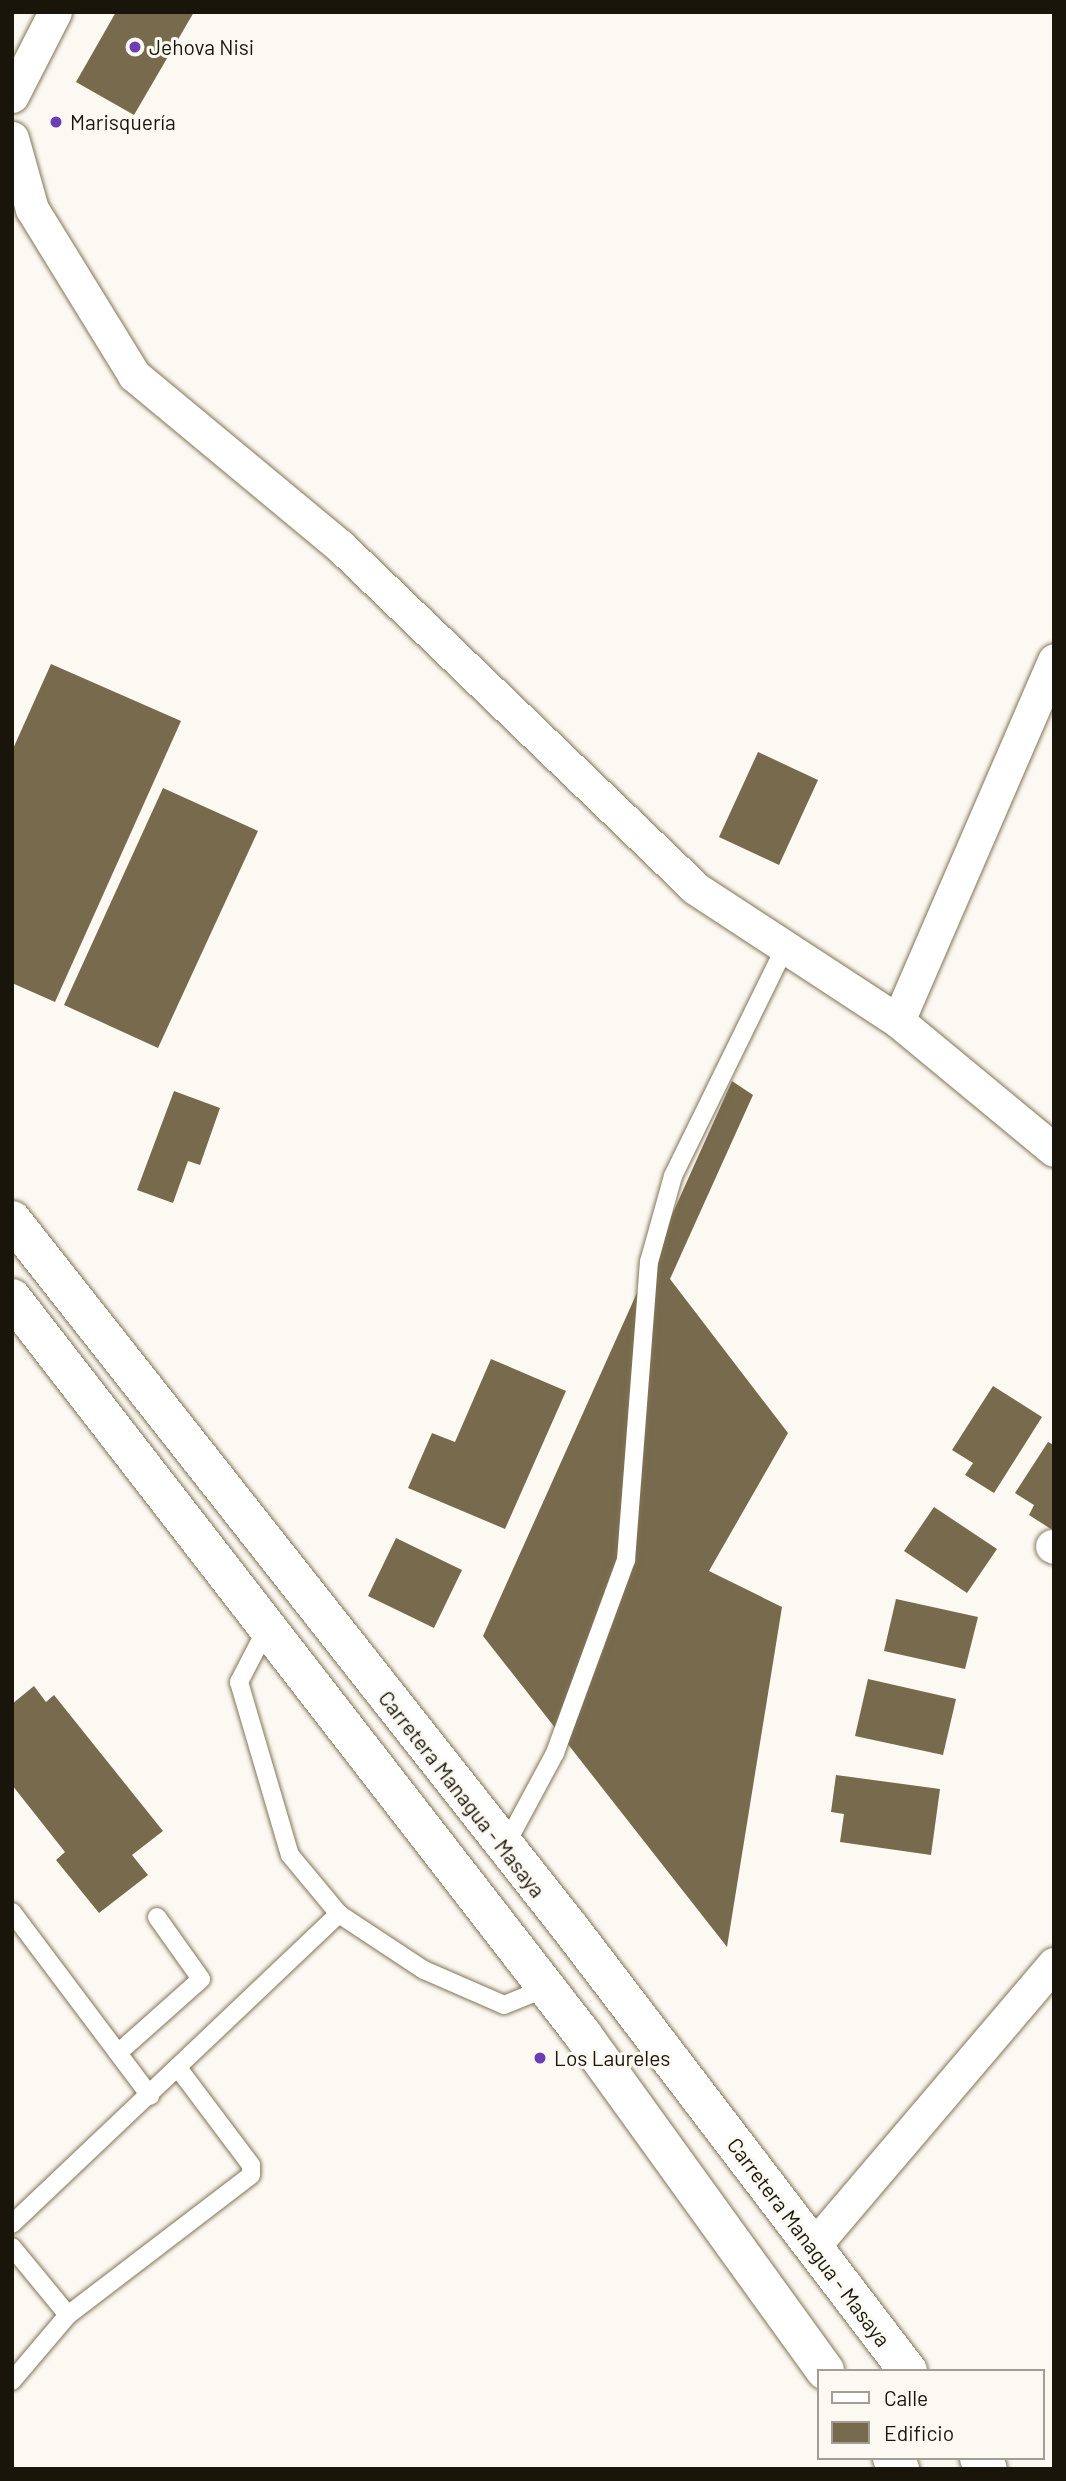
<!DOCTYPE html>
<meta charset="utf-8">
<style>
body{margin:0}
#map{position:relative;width:1066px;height:2481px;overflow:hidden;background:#fcf9f3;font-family:Barlow,sans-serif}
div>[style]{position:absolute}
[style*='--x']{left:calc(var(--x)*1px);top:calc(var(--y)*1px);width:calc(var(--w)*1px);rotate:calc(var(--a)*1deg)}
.building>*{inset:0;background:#776a4d}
.roads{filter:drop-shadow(0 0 2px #827558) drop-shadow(0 0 2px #827558)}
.lane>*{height:18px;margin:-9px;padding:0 9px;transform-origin:9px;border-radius:9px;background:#fff}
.street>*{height:33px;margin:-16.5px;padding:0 16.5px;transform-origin:16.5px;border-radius:16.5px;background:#fff}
.highway>*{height:38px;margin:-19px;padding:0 19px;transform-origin:19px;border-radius:19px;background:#fff}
.dots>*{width:19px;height:19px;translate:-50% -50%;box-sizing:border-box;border:4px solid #fcf9f3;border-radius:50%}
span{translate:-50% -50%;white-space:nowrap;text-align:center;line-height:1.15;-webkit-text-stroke:6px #fcf9f3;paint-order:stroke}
.poi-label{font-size:21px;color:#1a150a}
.left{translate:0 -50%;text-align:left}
.street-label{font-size:21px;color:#1a150a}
.frame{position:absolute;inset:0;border:14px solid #1a150a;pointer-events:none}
.legend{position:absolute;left:817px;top:2369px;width:228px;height:91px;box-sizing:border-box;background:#fcf9f3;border:2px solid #a29e96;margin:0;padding:9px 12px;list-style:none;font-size:21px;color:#1a150a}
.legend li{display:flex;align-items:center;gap:14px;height:35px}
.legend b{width:35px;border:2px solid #a29e96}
</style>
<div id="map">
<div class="building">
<div style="clip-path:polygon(116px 12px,194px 12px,134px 115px,76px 82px)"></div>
<div style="clip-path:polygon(51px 664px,181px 721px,55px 1002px,12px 983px,12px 751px)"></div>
<div style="clip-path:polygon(758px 752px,818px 780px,779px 865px,719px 837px)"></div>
<div style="clip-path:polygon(163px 788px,258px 831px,158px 1048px,64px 1005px)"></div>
<div style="clip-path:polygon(732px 1081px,753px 1095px,670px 1279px,788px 1433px,709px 1571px,782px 1607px,727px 1947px,483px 1636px)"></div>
<div style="clip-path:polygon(174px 1091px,220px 1108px,200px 1165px,188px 1161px,173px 1203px,137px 1190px)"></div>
<div style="clip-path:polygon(491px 1359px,566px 1391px,505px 1529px,408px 1488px,432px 1433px,455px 1442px)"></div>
<div style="clip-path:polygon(993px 1386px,1042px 1417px,994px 1493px,965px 1475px,973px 1463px,952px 1450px)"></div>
<div style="clip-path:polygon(1048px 1442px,1054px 1445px,1054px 1531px,1029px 1515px,1034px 1505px,1015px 1493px)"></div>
<div style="clip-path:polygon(934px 1507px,997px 1549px,967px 1593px,904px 1551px)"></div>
<div style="clip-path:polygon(396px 1538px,462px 1570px,434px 1628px,368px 1596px)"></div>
<div style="clip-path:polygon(896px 1599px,978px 1617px,965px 1669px,884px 1651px)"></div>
<div style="clip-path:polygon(868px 1679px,956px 1699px,943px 1755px,855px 1736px)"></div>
<div style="clip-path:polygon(34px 1686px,46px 1702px,54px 1695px,163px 1831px,132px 1855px,148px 1875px,99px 1913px,56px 1860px,65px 1852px,12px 1785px,12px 1704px)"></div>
<div style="clip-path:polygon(836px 1775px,940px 1789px,931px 1855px,840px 1842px,844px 1814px,831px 1812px)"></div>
</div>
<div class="roads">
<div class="lane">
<div style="--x:267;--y:1628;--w:61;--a:117.4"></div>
<div style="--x:239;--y:1682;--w:180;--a:73.6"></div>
<div style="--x:290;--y:1855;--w:77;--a:50.3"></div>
<div style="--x:339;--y:1914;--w:102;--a:33.4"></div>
<div style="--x:424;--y:1970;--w:87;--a:23.6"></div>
<div style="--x:504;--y:2005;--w:45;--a:-22"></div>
<div style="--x:505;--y:1846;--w:106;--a:-61.7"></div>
<div style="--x:555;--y:1753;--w:206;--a:-69.8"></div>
<div style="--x:626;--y:1560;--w:299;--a:-85.6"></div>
<div style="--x:649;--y:1262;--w:89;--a:-74.4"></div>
<div style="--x:673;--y:1176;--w:255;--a:-63.9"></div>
<div style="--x:12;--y:1912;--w:230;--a:53.1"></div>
<div style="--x:118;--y:2053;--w:111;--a:-41.7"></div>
<div style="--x:201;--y:1979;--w:76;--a:-125.4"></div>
<div style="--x:12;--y:2224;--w:451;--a:-43.5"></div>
<div style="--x:12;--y:2247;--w:88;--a:50.5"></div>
<div style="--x:12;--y:2381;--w:87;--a:-49.7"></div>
<div style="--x:68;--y:2315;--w:230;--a:-37.4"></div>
<div style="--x:251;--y:2175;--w:10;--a:-90"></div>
<div style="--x:251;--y:2165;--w:120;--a:-126.9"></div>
</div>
<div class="street">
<div style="--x:12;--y:96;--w:94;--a:-62.9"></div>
<div style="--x:12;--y:138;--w:74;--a:74.3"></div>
<div style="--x:32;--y:209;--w:195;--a:58.4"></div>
<div style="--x:134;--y:375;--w:268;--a:39.7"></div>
<div style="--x:340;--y:546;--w:493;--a:43.9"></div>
<div style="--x:695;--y:888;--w:243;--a:33.2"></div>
<div style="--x:898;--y:1021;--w:202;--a:39.6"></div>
<div style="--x:898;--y:1021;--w:393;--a:-66.6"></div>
<div style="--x:1052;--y:1546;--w:2;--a:27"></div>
<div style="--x:812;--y:2248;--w:373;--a:-49.6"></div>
</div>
<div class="highway">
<div style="--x:12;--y:1220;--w:903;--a:51.75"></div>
<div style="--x:571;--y:1929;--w:556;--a:52.68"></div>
<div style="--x:12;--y:1298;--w:932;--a:52.23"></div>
<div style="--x:583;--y:2035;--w:414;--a:54.2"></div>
<div style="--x:892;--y:2458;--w:14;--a:54"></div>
<div style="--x:979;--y:2458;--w:14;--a:51"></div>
</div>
</div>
<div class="dots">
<div style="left:135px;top:47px;background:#6b3eb5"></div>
<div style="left:56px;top:122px;background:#6b3eb5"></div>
<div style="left:540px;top:2058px;background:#6b3eb5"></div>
</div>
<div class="poi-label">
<span class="left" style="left:149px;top:47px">Jehova Nisi</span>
<span class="left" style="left:70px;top:122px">Marisquería</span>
<span class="left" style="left:554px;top:2058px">Los Laureles</span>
</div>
<div class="street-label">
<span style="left:462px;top:1794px;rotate:52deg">Carretera Managua - Masaya</span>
<span style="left:809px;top:2242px;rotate:53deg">Carretera Managua - Masaya</span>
</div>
<div class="frame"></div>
<ul class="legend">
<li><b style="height:9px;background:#fff"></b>Calle</li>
<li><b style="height:19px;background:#776a4d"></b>Edificio</li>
</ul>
</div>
